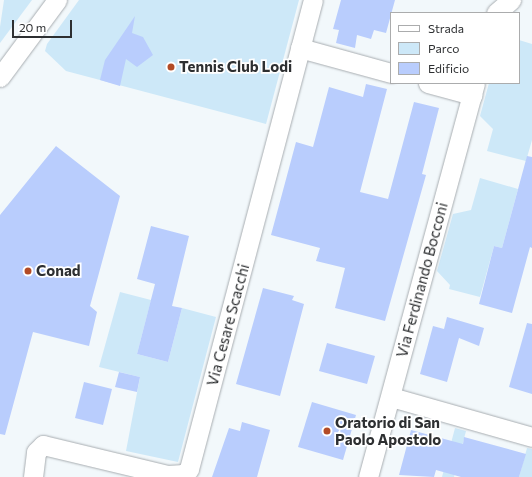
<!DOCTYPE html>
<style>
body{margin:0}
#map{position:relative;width:532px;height:477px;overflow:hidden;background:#f2f8fb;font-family:Commissioner,sans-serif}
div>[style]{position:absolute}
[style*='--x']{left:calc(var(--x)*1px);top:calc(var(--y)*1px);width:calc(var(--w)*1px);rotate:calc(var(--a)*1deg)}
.green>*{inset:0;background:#cde8f8}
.building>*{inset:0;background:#b9cdfd}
.roads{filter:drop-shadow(0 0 1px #a8adb1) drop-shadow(0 0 1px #a8adb1)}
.minor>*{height:19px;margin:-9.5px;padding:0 9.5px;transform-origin:9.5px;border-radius:9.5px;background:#fff}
.dots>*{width:11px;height:11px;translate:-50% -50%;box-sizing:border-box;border:2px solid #fff;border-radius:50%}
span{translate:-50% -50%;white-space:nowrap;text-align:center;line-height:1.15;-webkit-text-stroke:3.5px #fff;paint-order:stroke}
.poi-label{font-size:15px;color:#2d2f31;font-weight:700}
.left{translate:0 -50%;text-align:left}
.street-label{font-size:15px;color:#2d2f31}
.legend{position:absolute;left:390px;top:12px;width:130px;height:72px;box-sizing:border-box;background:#fff;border:1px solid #abacad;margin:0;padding:5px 7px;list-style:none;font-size:12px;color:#2d2f31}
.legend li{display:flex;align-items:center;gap:8px;height:20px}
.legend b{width:20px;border:1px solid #abacad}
.scale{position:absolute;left:12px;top:20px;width:60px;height:18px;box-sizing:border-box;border:2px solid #2d2f31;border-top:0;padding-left:5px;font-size:12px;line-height:14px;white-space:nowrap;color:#2d2f31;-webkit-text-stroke:3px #fff;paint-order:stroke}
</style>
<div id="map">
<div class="green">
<div style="clip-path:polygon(4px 0,32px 0,0 43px,0 27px)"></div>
<div style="clip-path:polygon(79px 0,299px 0,266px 124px,66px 71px,45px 51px,47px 44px)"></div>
<div style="clip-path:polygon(519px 40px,532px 44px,532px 140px,526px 161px,487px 151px,493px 129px,480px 116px,489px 83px,519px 83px)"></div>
<div style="clip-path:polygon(480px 178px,518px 189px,502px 248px,494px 246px,480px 297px,449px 289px,450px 285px,437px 271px,453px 214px,471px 210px)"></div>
<div style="clip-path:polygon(120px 292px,151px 300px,137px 354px,168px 362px,182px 308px,216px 317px,178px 462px,126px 451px,140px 377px,99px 367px)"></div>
<div style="clip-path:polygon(455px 428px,466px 431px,454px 477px,442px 477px)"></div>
<div style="clip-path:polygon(527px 448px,532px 449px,532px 477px,519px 477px)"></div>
</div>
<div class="building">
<div style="clip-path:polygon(341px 0,395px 0,386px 33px,374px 30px,371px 39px,357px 35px,355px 48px,336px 43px,339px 30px,333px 29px)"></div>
<div style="clip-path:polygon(135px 16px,132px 33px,143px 37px,153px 55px,137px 67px,126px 59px,120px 86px,100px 80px,105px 60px)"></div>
<div style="clip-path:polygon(366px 84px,387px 89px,360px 192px,388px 199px,414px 102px,439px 108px,422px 174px,426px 175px,385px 321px,335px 308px,345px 268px,316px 261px,320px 248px,271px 235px,296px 142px,313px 147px,329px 87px,363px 97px)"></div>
<div style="clip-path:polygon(56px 146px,120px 196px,90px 306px,97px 312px,89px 346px,33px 332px,5px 435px,0 434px,0 215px)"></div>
<div style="clip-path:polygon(527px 156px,532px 157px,532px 248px,530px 247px,512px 313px,479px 304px,494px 246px,502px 248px)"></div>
<div style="clip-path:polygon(151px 226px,189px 236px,172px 306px,182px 308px,168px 362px,137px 354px,155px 284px,137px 279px)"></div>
<div style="clip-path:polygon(263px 288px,294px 296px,292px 300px,304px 304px,280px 396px,236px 384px)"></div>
<div style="clip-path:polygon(447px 317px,484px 328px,479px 346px,459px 338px,447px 382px,420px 374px,433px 326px,444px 329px)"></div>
<div style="clip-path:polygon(527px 323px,532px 324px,532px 394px,509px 387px)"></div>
<div style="clip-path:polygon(327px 343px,375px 356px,367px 384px,319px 371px)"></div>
<div style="clip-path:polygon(119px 372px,140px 377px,137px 392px,115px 387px)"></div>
<div style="clip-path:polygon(84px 382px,112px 389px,103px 425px,75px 418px)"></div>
<div style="clip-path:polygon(312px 402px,356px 415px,343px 460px,298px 447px)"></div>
<div style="clip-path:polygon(242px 422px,270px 430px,257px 477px,212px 477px,229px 428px,240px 431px)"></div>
<div style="clip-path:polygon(411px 430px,463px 444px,464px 437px,526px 454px,519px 477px,461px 477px,436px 470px,434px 477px,399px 475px)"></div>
</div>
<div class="roads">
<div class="minor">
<div style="--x:496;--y:13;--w:20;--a:-41"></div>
<div style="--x:300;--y:48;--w:94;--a:15.4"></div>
<div style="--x:0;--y:77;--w:96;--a:-53.5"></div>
<div style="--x:428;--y:83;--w:46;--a:15.3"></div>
<div style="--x:391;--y:397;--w:147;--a:15.8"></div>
<div style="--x:33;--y:477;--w:25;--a:-83"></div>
<div style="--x:36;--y:452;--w:10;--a:-45"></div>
<div style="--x:43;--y:445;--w:129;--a:13.5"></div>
<div style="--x:168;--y:475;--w:16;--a:-4"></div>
<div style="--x:184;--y:474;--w:7;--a:-45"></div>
<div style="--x:189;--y:469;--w:485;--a:-75.2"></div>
<div style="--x:368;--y:477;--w:408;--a:-74.8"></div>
</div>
</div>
<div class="dots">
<div style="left:171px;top:67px;background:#b34b26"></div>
<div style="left:28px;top:271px;background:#b34b26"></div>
<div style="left:327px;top:431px;background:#b34b26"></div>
</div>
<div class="poi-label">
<span class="left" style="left:179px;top:67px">Tennis Club Lodi</span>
<span class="left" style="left:36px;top:271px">Conad</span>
<span class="left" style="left:335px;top:431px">Oratorio di San<br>Paolo Apostolo</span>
</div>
<div class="street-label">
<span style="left:422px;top:280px;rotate:-75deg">Via Ferdinando Bocconi</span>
<span style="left:228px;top:325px;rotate:-75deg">Via Cesare Scacchi</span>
</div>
<ul class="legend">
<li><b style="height:5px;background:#fff"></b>Strada</li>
<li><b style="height:11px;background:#cde8f8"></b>Parco</li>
<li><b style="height:11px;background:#b9cdfd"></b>Edificio</li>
</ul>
<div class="scale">20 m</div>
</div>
